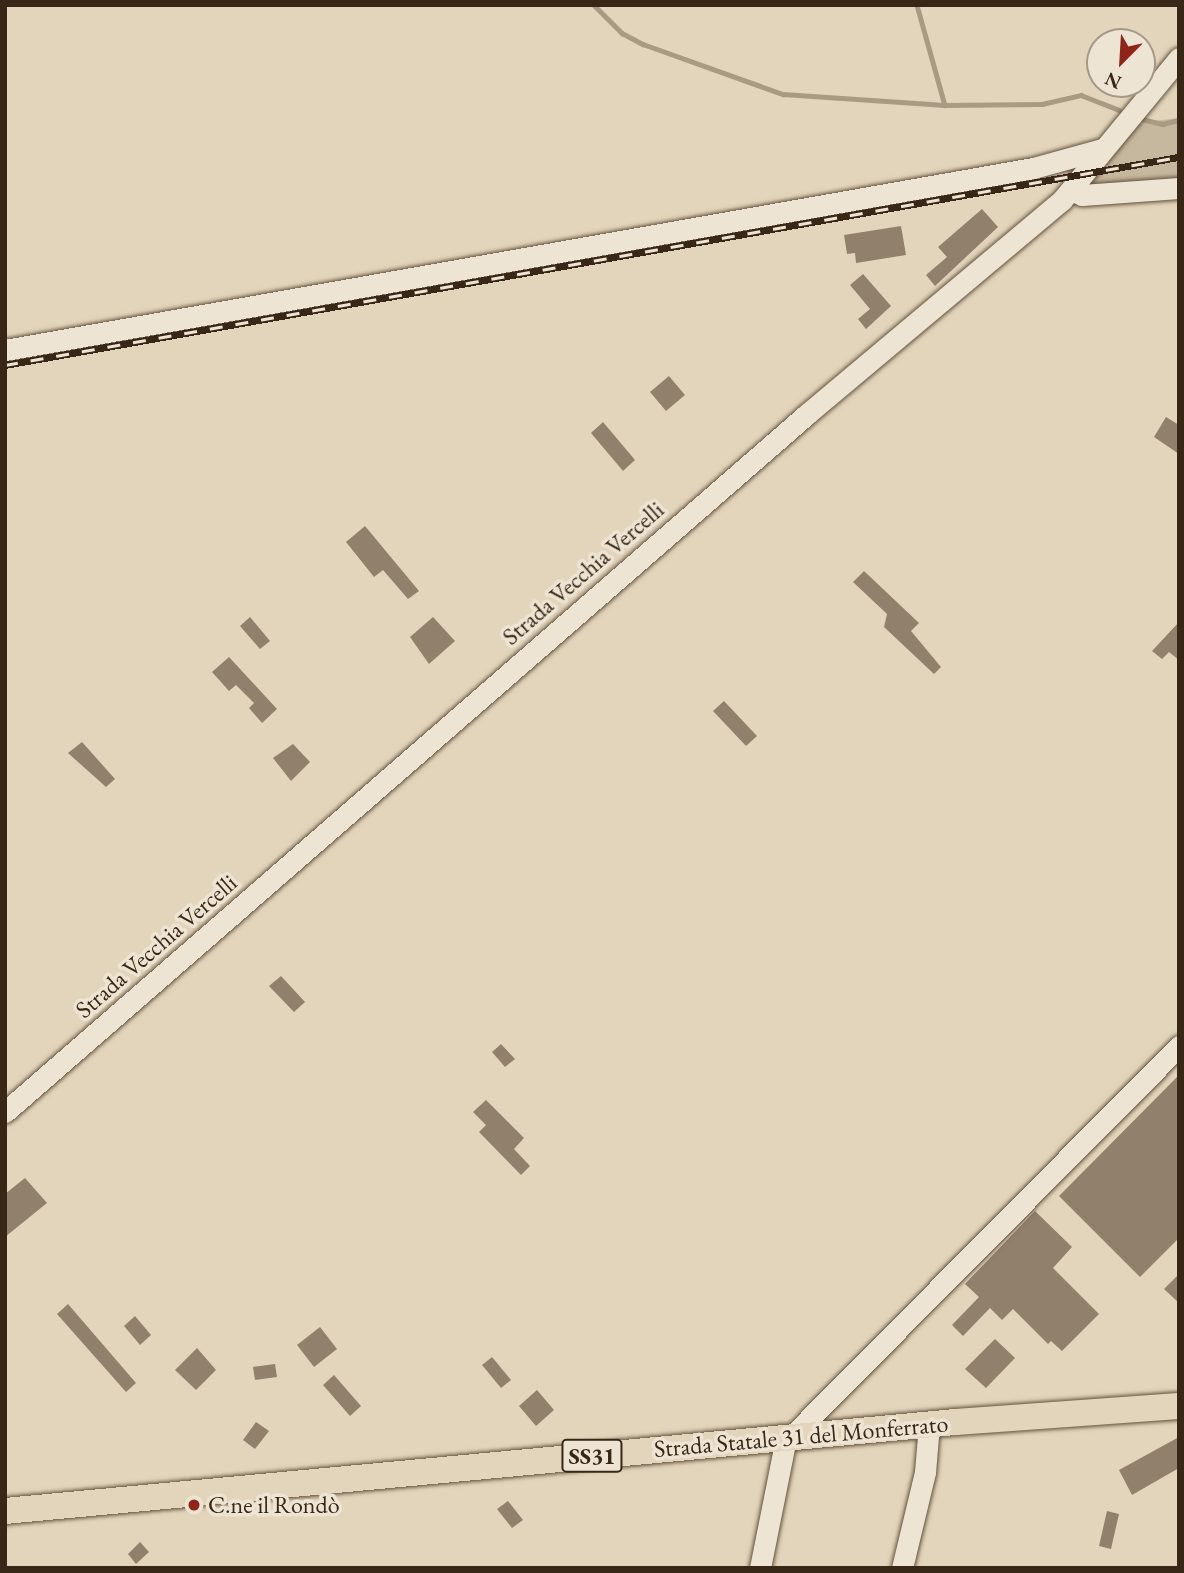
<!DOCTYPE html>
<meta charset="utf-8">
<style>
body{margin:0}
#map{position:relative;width:1184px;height:1573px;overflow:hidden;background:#e3d5bb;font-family:"EB Garamond",serif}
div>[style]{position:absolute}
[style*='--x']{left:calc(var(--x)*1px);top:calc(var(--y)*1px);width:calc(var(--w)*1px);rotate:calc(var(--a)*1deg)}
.green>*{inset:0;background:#c6b79f}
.stream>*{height:4.5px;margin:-2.25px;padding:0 2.25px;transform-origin:2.25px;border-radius:2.25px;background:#a99a83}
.building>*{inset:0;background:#91816c}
.roads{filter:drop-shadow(0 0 2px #63523f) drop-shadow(0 0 2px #63523f)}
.minor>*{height:21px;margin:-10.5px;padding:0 10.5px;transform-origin:10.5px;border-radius:10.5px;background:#ede4d3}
.major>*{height:26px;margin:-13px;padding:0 13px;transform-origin:13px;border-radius:13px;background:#e3d5bb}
.rail>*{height:7px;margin-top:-3.5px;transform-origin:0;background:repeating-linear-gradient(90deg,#ede4d3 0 13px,#382716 0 26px);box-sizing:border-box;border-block:2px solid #382716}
.dots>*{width:19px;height:19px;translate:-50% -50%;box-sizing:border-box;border:4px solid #ede4d3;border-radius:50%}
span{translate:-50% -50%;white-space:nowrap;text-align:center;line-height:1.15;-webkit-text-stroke:7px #ede4d3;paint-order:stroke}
.shield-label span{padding:2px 5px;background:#ede4d3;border:2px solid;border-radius:5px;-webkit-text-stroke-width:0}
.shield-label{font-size:23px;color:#382716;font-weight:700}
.street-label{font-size:24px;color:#382716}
.poi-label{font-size:24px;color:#382716}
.left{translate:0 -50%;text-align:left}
.frame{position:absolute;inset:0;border:7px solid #382716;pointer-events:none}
.north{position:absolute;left:1086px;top:28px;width:70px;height:70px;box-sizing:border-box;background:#ede4d3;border:2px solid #a59887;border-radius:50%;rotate:204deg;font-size:19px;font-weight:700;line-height:28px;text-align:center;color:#382716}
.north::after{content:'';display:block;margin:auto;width:24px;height:32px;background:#8f2418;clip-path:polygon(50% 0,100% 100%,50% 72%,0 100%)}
</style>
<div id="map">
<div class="green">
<div style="clip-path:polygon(1179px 118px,1179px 193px,1083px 190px,1136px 123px)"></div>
</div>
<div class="stream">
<div style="--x:594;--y:5;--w:40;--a:45"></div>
<div style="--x:622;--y:33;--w:24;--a:28"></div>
<div style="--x:643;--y:44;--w:149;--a:19.7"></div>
<div style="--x:783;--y:94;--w:162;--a:3.9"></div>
<div style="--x:945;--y:105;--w:97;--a:-0.6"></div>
<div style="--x:1042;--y:104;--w:40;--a:-13"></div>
<div style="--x:1081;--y:95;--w:41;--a:21.5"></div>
<div style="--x:917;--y:5;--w:104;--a:74.4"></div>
<div style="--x:1142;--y:119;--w:21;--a:14"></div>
<div style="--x:1162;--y:124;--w:17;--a:-13"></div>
</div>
<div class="building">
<div style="clip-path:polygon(982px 209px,998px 227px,935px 286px,926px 275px,947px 257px,938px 247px)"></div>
<div style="clip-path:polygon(901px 226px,906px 255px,856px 263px,855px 253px,847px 254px,844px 235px)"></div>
<div style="clip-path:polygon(863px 274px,891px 306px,866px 329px,858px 319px,870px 309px,850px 285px)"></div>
<div style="clip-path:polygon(669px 376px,685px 395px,666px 411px,650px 392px)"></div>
<div style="clip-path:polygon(1166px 417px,1179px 425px,1179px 454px,1154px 437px)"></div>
<div style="clip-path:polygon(603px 422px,635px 460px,623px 471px,591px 433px)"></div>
<div style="clip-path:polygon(365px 526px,419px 591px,408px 599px,383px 570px,374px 577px,346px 542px)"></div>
<div style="clip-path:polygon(864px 571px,919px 623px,911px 631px,941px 667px,934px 674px,884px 627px,887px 614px,853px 582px)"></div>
<div style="clip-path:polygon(250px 617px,270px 641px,260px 649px,240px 626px)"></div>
<div style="clip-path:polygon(433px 617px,455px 641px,429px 664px,410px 637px)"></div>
<div style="clip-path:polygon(1179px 622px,1179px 660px,1169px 652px,1162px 659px,1152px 651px)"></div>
<div style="clip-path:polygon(229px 657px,277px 709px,262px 723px,249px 708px,254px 703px,236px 685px,229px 691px,212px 672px)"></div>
<div style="clip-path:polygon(724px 701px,757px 736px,746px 746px,713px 711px)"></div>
<div style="clip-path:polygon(82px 742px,115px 779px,106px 787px,68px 753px)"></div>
<div style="clip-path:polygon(293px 744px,310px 762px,291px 781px,273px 758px)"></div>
<div style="clip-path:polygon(281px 976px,305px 1002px,294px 1012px,269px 986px)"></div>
<div style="clip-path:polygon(501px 1044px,515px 1059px,505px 1067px,492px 1052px)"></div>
<div style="clip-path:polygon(1179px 1075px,1179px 1238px,1140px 1277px,1059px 1196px)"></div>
<div style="clip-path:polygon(486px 1100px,524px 1138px,514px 1149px,530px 1166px,521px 1175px,479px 1132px,486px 1125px,473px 1112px)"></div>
<div style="clip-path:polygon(25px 1178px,47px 1203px,5px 1237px,5px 1194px)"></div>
<div style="clip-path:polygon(1035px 1211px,1072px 1247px,1053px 1268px,1099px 1314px,1062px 1351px,1051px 1341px,1048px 1344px,1013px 1309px,1002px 1320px,990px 1308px,963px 1336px,952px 1325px,979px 1297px,965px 1284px)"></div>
<div style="clip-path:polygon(1179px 1274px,1179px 1303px,1164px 1289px)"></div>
<div style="clip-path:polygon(68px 1304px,136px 1383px,126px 1392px,57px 1314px)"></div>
<div style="clip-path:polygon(135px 1316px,151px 1335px,140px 1345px,124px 1326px)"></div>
<div style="clip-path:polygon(320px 1327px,337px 1349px,314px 1367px,297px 1345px)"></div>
<div style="clip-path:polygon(995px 1339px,1015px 1358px,986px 1388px,965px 1369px)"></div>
<div style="clip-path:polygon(197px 1348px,216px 1370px,196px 1390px,175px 1370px)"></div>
<div style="clip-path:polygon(492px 1357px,511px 1380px,501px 1388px,482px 1365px)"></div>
<div style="clip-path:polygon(275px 1364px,277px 1377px,255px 1380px,253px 1367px)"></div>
<div style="clip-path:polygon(334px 1375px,361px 1406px,350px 1416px,323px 1385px)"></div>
<div style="clip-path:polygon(537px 1390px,554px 1410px,536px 1426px,519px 1406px)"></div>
<div style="clip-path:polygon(256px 1422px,269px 1431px,255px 1449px,243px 1440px)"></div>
<div style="clip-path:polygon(1179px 1437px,1179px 1468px,1132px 1495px,1119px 1470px)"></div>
<div style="clip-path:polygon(508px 1501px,523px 1520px,512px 1528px,497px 1509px)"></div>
<div style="clip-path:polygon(1107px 1511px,1119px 1514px,1111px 1549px,1099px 1546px)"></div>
<div style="clip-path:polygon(140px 1542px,149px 1552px,136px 1564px,128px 1554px)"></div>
</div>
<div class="roads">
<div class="minor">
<div style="--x:1071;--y:190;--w:12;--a:24"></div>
<div style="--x:1082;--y:195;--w:97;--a:-4.1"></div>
<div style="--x:5;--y:350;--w:1044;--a:-10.04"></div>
<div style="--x:1033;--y:168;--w:72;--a:-15.4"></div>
<div style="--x:5;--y:1112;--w:1063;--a:-41.03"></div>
<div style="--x:807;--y:414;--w:333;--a:-40"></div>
<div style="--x:1062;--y:200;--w:184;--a:-50.5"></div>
<div style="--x:791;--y:1437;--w:551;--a:-45.22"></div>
<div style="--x:760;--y:1568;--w:133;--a:-78.7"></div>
<div style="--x:902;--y:1568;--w:99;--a:-76.5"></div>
<div style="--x:925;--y:1472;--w:48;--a:-85.2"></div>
</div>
<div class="major">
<div style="--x:5;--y:1511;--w:954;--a:-5.35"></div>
<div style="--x:955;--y:1422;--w:225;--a:-4.1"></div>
</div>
</div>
<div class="rail">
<div style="--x:5;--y:365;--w:1192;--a:-10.05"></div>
</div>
<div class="dots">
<div style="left:194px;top:1505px;background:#8f2418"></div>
</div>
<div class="shield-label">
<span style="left:592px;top:1456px">SS31</span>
</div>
<div class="street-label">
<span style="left:583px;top:573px;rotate:-41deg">Strada Vecchia Vercelli</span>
<span style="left:156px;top:946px;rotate:-41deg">Strada Vecchia Vercelli</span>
<span style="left:801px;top:1436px;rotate:-5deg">Strada Statale 31 del Monferrato</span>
</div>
<div class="poi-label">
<span class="left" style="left:208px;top:1505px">C.ne il Rondò</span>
</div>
<div class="frame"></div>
<div class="north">N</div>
</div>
